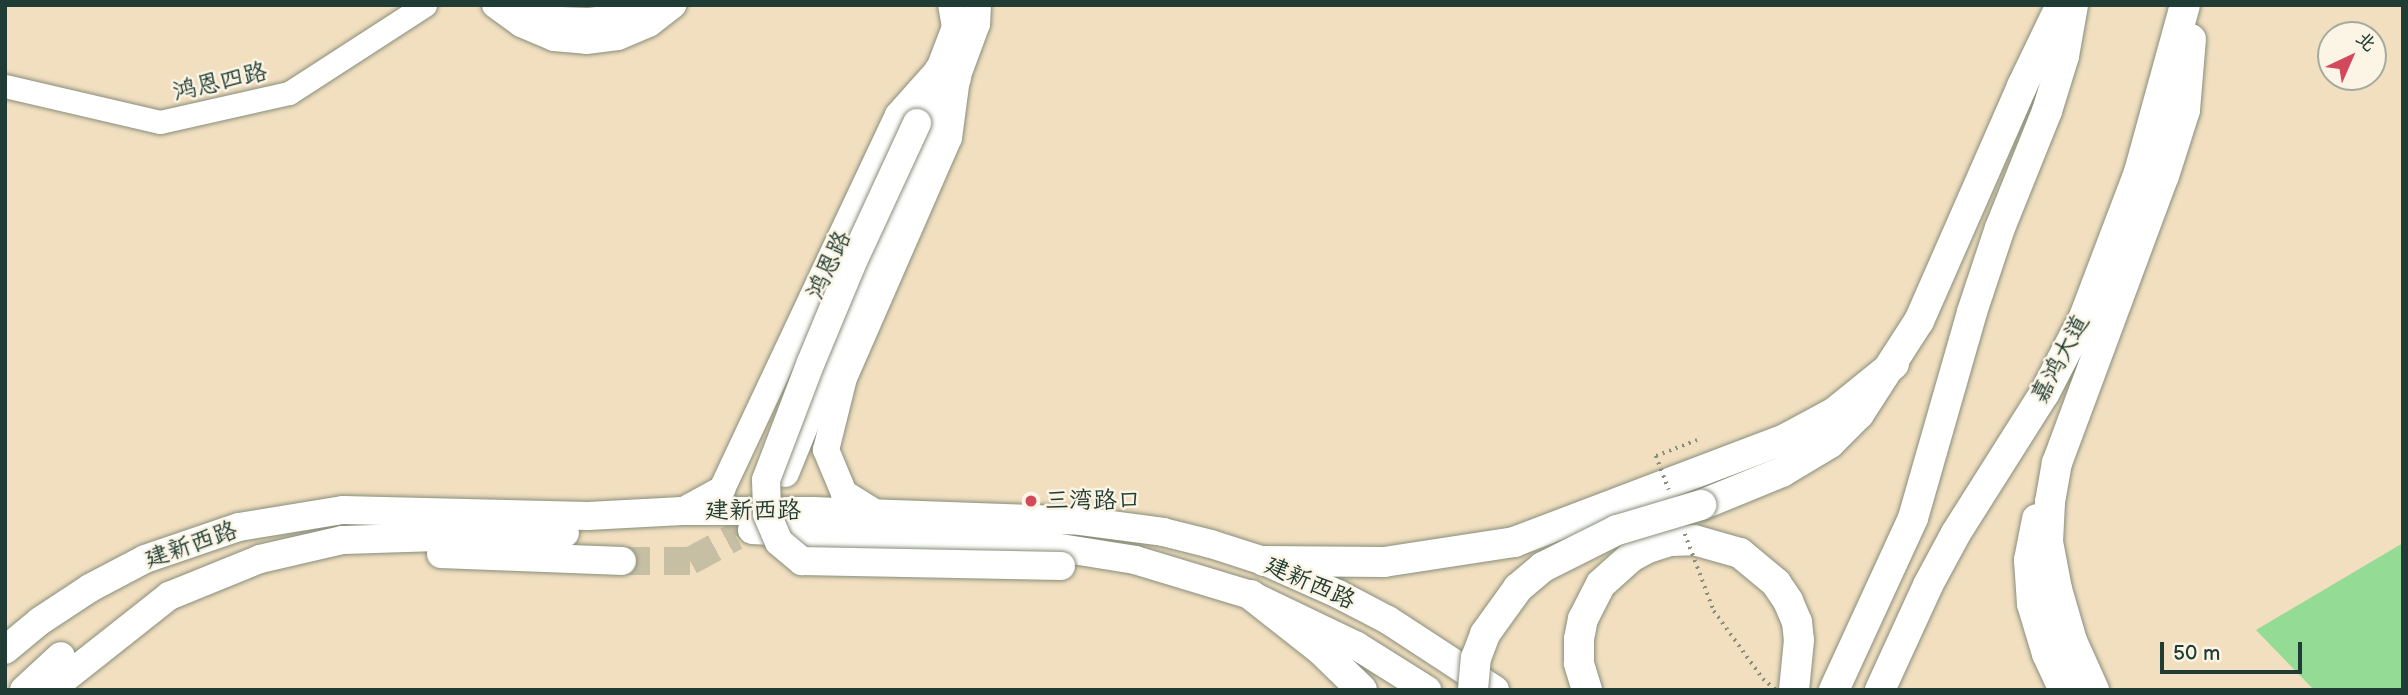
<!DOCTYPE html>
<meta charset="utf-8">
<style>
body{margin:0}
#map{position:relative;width:2408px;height:695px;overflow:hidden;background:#f1dfc0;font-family:"Balsamiq Sans","LXGW WenKai TC",sans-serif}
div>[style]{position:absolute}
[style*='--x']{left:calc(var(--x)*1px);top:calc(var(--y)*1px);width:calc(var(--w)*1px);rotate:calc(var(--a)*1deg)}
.green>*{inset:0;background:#94db96}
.primary-tunnel>*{height:28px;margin-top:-14px;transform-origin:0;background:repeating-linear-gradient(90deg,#c7bfa4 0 28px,transparent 0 42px)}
.path>*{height:3.5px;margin-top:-1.75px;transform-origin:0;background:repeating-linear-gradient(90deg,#888e7a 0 2px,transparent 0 7px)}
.roads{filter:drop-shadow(0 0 2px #888e7a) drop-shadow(0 0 2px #888e7a)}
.tertiary>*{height:23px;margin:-11.5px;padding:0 11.5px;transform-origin:11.5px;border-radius:11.5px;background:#fff}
.secondary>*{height:26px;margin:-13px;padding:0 13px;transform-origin:13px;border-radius:13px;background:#fff}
.primary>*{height:28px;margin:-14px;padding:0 14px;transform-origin:14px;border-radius:14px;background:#fff}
.trunk>*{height:30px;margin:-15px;padding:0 15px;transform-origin:15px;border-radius:15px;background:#fff}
.path-bridge>*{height:3.5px;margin-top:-1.75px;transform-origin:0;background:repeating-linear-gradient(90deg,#888e7a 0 2px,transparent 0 7px)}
.bridges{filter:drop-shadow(0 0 2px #888e7a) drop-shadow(0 0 2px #888e7a)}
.primary-bridge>*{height:28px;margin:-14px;padding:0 14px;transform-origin:14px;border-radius:14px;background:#fff}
.trunk-bridge>*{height:30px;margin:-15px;padding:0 15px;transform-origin:15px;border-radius:15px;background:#fff}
.dots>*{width:19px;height:19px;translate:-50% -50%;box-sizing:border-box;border:4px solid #fcf5e5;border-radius:50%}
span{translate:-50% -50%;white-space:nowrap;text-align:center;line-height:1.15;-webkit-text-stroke:5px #fcf5e5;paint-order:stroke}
.street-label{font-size:24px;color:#1f3d34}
.poi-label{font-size:24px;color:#1f3d34}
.left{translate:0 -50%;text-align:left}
.frame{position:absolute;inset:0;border:7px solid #1f3d34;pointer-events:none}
.north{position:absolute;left:2317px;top:21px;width:70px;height:70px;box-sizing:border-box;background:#fcf5e5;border:2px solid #a4ab9e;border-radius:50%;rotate:44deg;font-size:19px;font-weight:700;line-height:28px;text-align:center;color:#1f3d34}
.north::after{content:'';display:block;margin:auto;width:24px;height:32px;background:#d1495b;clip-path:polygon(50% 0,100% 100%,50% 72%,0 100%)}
.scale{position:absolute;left:2160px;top:642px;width:142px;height:32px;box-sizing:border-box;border:4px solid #1f3d34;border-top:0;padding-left:9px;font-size:21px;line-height:24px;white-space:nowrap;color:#1f3d34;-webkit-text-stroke:5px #fcf5e5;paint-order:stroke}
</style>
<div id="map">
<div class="green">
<div style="clip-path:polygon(2403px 543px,2403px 690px,2314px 690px,2256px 630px)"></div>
</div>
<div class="primary-tunnel">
<div style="--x:622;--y:561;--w:68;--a:0"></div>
<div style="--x:690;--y:561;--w:52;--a:-28.5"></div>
<div style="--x:736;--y:536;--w:41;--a:-52.9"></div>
</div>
<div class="path">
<div style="--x:1656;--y:456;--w:44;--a:-21.3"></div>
</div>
<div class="roads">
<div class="tertiary">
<div style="--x:5;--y:86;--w:159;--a:13.1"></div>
<div style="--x:160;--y:122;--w:132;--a:-12.7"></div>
<div style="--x:289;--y:93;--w:162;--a:-32.9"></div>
</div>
<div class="secondary">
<div style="--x:495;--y:5;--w:32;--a:36"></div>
<div style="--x:521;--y:24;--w:36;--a:23"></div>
<div style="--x:554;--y:38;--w:32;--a:5"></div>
<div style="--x:586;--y:41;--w:32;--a:-7"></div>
<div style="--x:618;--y:37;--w:34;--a:-23"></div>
<div style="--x:649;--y:24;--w:31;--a:-38"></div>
<div style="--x:529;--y:5;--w:34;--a:26"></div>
<div style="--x:560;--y:20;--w:29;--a:2"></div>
<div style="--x:589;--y:21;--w:23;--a:-7"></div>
<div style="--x:612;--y:18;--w:29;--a:-27"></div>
<div style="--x:682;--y:511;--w:46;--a:-28.8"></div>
<div style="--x:722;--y:489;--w:413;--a:-64.8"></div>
<div style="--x:898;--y:115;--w:62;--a:-48.3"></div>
<div style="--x:939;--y:69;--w:45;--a:-69.1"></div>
<div style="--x:955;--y:27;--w:22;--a:-100"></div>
<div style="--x:881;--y:516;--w:44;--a:-148.1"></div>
<div style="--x:844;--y:493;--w:47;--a:-112.7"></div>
<div style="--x:826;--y:450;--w:74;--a:-76"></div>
<div style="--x:844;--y:378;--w:262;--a:-66.4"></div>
<div style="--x:949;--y:138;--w:61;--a:-82.4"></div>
<div style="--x:957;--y:78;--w:58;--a:-69.7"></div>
<div style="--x:977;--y:24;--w:19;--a:-87"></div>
</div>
<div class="primary">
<div style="--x:917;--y:123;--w:58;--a:-67.8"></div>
<div style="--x:785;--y:473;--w:140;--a:-67.8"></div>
<div style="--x:838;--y:343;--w:290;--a:-65.8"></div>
<div style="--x:752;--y:530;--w:296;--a:3.1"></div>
<div style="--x:1048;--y:546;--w:88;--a:9.1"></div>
<div style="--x:1135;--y:560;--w:121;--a:16.8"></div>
<div style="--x:1251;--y:595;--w:118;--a:25.7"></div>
<div style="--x:1357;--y:646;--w:83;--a:32.2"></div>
<div style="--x:441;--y:554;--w:181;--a:2.2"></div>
<div style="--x:5;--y:650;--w:45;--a:-39.6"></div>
<div style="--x:40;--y:621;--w:60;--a:-33.4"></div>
<div style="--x:90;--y:588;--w:62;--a:-27.8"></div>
<div style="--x:145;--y:559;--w:99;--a:-18.8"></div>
<div style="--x:239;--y:527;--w:105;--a:-9.3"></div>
<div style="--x:343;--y:510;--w:245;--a:1.4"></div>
<div style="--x:588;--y:516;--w:94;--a:-3"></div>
<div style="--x:682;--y:511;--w:131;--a:0"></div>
<div style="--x:813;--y:511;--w:268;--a:2.1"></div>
<div style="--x:1081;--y:521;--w:83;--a:7.6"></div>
<div style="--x:1163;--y:532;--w:49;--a:14"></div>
<div style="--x:1211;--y:544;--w:56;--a:17.8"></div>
<div style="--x:1264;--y:561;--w:81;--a:24"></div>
<div style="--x:1338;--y:594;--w:56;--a:27.5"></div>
<div style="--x:1388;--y:620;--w:128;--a:33.2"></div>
<div style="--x:24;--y:690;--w:50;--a:-42.6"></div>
<div style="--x:50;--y:690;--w:152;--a:-38.3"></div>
<div style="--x:169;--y:596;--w:98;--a:-22.1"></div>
<div style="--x:260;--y:559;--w:84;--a:-13"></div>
<div style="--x:342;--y:540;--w:223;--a:-1.8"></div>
</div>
<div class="trunk">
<div style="--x:1701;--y:505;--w:87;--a:-22.2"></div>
<div style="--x:1782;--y:472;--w:56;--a:-31.1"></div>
<div style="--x:1830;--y:443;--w:41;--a:-45"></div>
<div style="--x:1859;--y:414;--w:111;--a:-57.2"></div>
<div style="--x:1919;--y:321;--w:257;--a:-66.3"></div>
<div style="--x:2022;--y:86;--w:90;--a:-64.3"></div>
<div style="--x:2037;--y:519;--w:42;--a:101"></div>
<div style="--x:2029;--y:560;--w:44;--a:86.1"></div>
<div style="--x:2032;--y:604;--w:52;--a:73.3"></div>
<div style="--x:2047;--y:654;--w:40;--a:65"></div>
<div style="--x:1264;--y:561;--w:120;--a:0.5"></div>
<div style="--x:1384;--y:562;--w:132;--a:-8.7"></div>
<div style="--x:1514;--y:542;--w:290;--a:-20.8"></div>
<div style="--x:1785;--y:439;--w:57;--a:-28.4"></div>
<div style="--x:1835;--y:412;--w:76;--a:-39.1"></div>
<div style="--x:1251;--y:595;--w:89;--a:38.2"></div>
<div style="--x:1321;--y:650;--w:57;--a:44.3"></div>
<div style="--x:1587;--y:690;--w:28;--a:-107"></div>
<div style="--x:1579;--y:663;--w:24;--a:-90"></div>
<div style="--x:1579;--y:639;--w:20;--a:-79"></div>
<div style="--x:1583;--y:619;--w:39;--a:-63"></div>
<div style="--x:1601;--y:584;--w:40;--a:-42"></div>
<div style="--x:1631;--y:557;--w:19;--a:-28"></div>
<div style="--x:1648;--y:548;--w:23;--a:-18"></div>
<div style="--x:1670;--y:541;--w:24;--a:-2"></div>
<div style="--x:1694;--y:540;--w:48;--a:15.8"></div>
<div style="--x:1740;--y:553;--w:47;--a:39.8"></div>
<div style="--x:1776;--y:583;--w:22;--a:56"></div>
<div style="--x:1788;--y:601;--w:23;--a:67"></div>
<div style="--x:1797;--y:622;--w:18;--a:84"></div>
<div style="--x:1799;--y:640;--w:50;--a:95.7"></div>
<div style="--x:1834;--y:690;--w:189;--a:-65.3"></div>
<div style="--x:1913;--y:518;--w:214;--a:-74"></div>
<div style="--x:1972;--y:312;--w:89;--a:-71.6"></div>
<div style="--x:2000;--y:228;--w:126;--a:-68.1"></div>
<div style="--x:2047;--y:111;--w:58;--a:-72.8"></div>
<div style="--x:2064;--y:56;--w:52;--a:-80"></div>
<div style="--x:1880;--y:690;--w:115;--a:-65.4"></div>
<div style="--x:1928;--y:585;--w:59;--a:-61.7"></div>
<div style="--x:1956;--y:533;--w:165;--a:-57.7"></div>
<div style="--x:2044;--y:394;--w:87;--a:-62.5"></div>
<div style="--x:2084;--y:317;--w:155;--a:-69.2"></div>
<div style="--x:2139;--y:172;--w:173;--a:-74.6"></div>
<div style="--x:2094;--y:690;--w:54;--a:-114.2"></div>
<div style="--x:2072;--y:641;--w:54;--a:-106.1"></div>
<div style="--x:2057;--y:589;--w:48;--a:-100.8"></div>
<div style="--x:2048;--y:542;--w:40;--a:-87.1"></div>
<div style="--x:2050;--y:502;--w:40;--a:-80"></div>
<div style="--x:2057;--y:463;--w:306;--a:-69.6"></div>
<div style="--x:2164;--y:176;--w:69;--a:-72.3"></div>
<div style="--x:2185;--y:110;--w:71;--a:-85.2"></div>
</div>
</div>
<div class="path-bridge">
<div style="--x:1656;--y:456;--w:36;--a:69"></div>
<div style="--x:1685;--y:534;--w:82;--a:69.4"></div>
<div style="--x:1714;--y:611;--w:84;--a:54.2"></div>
<div style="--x:1763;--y:679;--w:17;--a:40"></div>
</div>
<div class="bridges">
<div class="primary-bridge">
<div style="--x:917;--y:123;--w:157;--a:114.8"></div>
<div style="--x:851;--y:266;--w:104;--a:112.6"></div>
<div style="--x:811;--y:362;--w:126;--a:110.9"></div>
<div style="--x:766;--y:480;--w:34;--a:88"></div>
<div style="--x:767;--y:514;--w:30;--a:67"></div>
<div style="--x:779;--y:542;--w:30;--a:40"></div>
<div style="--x:802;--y:561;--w:259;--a:1.1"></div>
</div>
<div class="trunk-bridge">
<div style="--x:1473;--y:690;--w:32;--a:-85"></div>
<div style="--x:1476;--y:658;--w:26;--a:-69"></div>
<div style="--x:1485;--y:634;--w:57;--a:-54.3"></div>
<div style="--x:1518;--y:588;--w:33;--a:-40"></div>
<div style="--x:1543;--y:567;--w:83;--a:-26.6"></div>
<div style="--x:1617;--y:530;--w:88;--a:-16.6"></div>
</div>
</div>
<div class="dots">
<div style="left:1031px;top:501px;background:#d1495b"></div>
</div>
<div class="street-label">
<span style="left:220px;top:82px;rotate:-13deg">鸿恩四路</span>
<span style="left:829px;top:265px;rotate:-65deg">鸿恩路</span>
<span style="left:2060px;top:359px;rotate:-62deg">嘉鸿大道</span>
<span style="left:753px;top:511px">建新西路</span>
<span style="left:191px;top:545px;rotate:-19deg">建新西路</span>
<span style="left:1310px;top:583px;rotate:24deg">建新西路</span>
</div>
<div class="poi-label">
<span class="left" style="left:1045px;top:501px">三湾路口</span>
</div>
<div class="frame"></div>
<div class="north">北</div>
<div class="scale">50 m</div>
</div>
